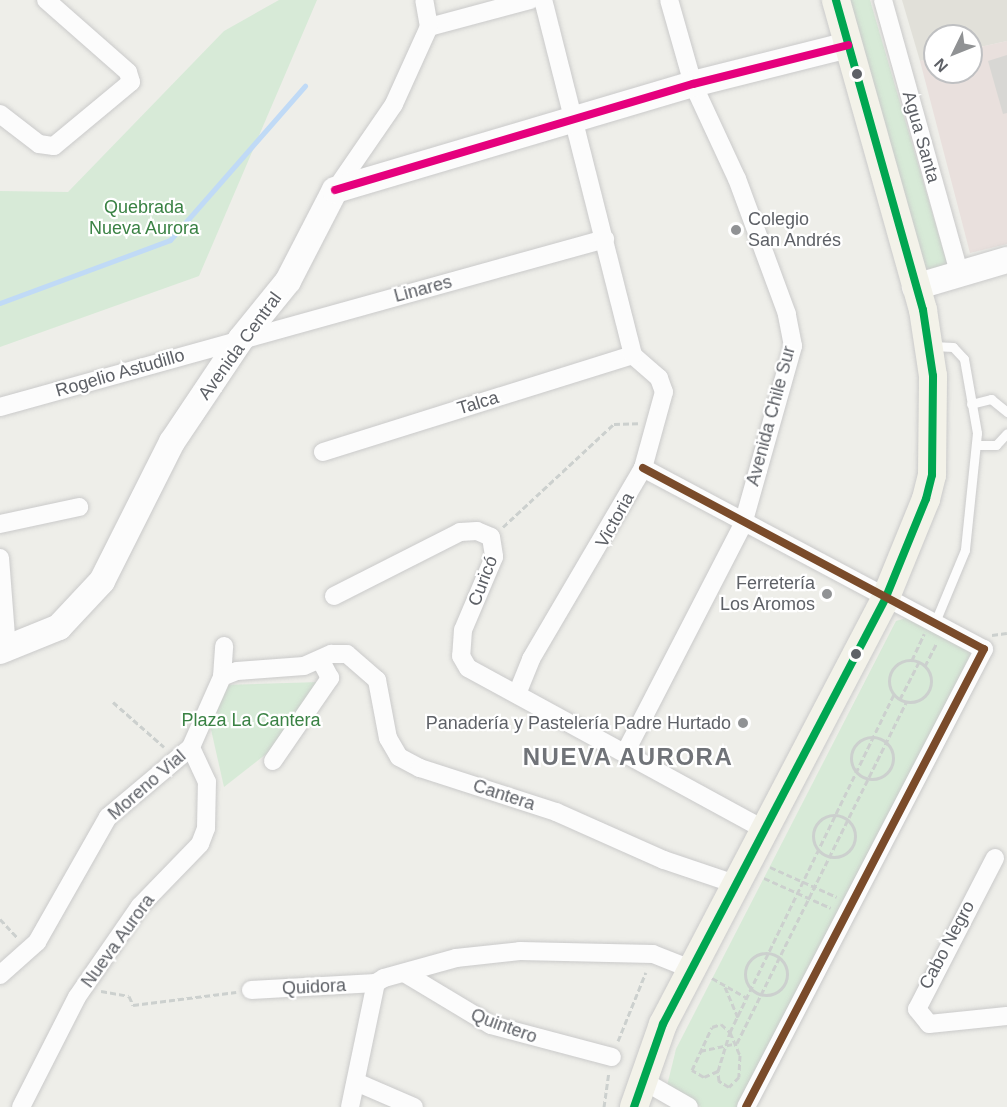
<!DOCTYPE html>
<meta charset="utf-8">
<style>
body{margin:0}
#map{position:relative;width:1007px;height:1107px;overflow:hidden;background:#eeeee9;font-family:Arial,sans-serif}
div>[style]{position:absolute}
[style*='--x']{left:calc(var(--x)*1px);top:calc(var(--y)*1px);width:calc(var(--w)*1px);rotate:calc(var(--a)*1deg)}
.education>*{inset:0;background:#e1e0d9}
.medical>*{inset:0;background:#e9e0dd}
.green>*{inset:0;background:#d7ead7}
.stream>*{height:5px;margin:-2.5px;padding:0 2.5px;transform-origin:2.5px;border-radius:2.5px;background:#c0daf6}
.building>*{inset:0;background:#d8d7d4}
.path>*{height:3px;margin-top:-1.5px;transform-origin:0;background:repeating-linear-gradient(90deg,#ccd0ce 0 6px,transparent 0 9px)}
.path>.ring{margin:-1.5px;padding:0;box-sizing:content-box;background:none;border:3px solid #ccd0ce;border-radius:50%}
.roads{filter:drop-shadow(0 0 2px #cacaca) drop-shadow(0 0 2px #cacaca)}
.lane>*{height:9px;margin:-4.5px;padding:0 4.5px;transform-origin:4.5px;border-radius:4.5px;background:#fcfcfc}
.street>*{height:18px;margin:-9px;padding:0 9px;transform-origin:9px;border-radius:9px;background:#fcfcfc}
.secondary>*{height:26px;margin:-13px;padding:0 13px;transform-origin:13px;border-radius:13px;background:#fcfcfc}
.primary>*{height:28px;margin:-14px;padding:0 14px;transform-origin:14px;border-radius:14px;background:#f3f2e9}
.bus-1>*{height:8px;margin:-4px;padding:0 4px;transform-origin:4px;border-radius:4px;background:#00a651}
.bus-2>*{height:8px;margin:-4px;padding:0 4px;transform-origin:4px;border-radius:4px;background:#e5007d}
.bus-3>*{height:8px;margin:-4px;padding:0 4px;transform-origin:4px;border-radius:4px;background:#7a4b2a}
.dots>*{width:16px;height:16px;translate:-50% -50%;box-sizing:border-box;border:3px solid #fff;border-radius:50%}
span{translate:-50% -50%;white-space:nowrap;text-align:center;line-height:1.15;-webkit-text-stroke:4.5px #fff;paint-order:stroke}
.street-label{font-size:18px;color:#5e6167}
.park-label{font-size:18px;color:#3a8244}
.poi-label{font-size:18px;color:#5e6167}
.left{translate:0 -50%;text-align:left}
.right{translate:-100% -50%;text-align:right}
.district-label{font-size:24px;color:#707378;font-weight:700;letter-spacing:1.5px}
.north{position:absolute;left:923px;top:24px;width:60px;height:60px;box-sizing:border-box;background:#fff;border:2px solid #bfc0c2;border-radius:50%;rotate:227deg;font-size:16px;font-weight:700;line-height:24px;text-align:center;color:#5e6167}
.north::after{content:'';display:block;margin:auto;width:21px;height:27px;background:#909294;clip-path:polygon(50% 0,100% 100%,50% 72%,0 100%)}
</style>
<div id="map">
<div class="education">
<div style="clip-path:polygon(902px 0,1007px 0,1007px 41px,971px 49px,971px 36px,935px 36px,935px 57px,920px 61px)"></div>
</div>
<div class="medical">
<div style="clip-path:polygon(1007px 41px,1007px 244px,970px 253px,920px 61px,935px 57px,935px 72px,971px 72px,971px 49px)"></div>
</div>
<div class="green">
<div style="clip-path:polygon(279px 0,317px 0,199px 276px,0 347px,0 191px,68px 192px,224px 31px)"></div>
<div style="clip-path:polygon(840px 0,870px 0,949px 270px,918px 279px)"></div>
<div style="clip-path:polygon(909px 617px,970px 648px,975px 661px,740px 1107px,701px 1107px,667px 1086px,676px 1049px,896px 621px)"></div>
<div style="clip-path:polygon(320px 682px,275px 747px,224px 787px,210px 725px,224px 685px)"></div>
</div>
<div class="stream">
<div style="--x:0;--y:303;--w:181;--a:-20.3"></div>
<div style="--x:170;--y:240;--w:205;--a:-48.8"></div>
</div>
<div class="building">
<div style="clip-path:polygon(1007px 55px,1007px 113px,1003px 114px,988px 61px)"></div>
</div>
<div class="path">
<div style="--x:503;--y:527;--w:151;--a:-42.9"></div>
<div style="--x:614;--y:424;--w:25;--a:-2"></div>
<div style="--x:992;--y:635;--w:15;--a:-8"></div>
<div style="--x:912;--y:660;--w:29;--a:-65"></div>
<div class="ring" style="left:889px;top:660px;width:39px;height:39px"></div>
<div style="--x:925;--y:666;--w:25;--a:-63"></div>
<div style="--x:900;--y:699;--w:42;--a:-62.8"></div>
<div style="--x:113;--y:702;--w:68;--a:41.4"></div>
<div class="ring" style="left:851px;top:737px;width:39px;height:39px"></div>
<div class="ring" style="left:813px;top:815px;width:39px;height:39px"></div>
<div style="--x:770;--y:867;--w:73;--a:24.1"></div>
<div style="--x:764;--y:878;--w:73;--a:24.1"></div>
<div style="--x:0;--y:919;--w:25;--a:47"></div>
<div class="ring" style="left:745px;top:953px;width:39px;height:39px"></div>
<div style="--x:712;--y:978;--w:40;--a:29.7"></div>
<div style="--x:725;--y:987;--w:33;--a:67"></div>
<div style="--x:101;--y:991;--w:28;--a:10"></div>
<div style="--x:129;--y:996;--w:10;--a:66"></div>
<div style="--x:133;--y:1005;--w:104;--a:-7.2"></div>
<div style="--x:721;--y:1024;--w:12;--a:42"></div>
<div style="--x:730;--y:1032;--w:25;--a:67"></div>
<div style="--x:740;--y:1055;--w:22;--a:93"></div>
<div style="--x:739;--y:1077;--w:14;--a:135"></div>
<div style="--x:729;--y:1087;--w:12;--a:-149"></div>
<div style="--x:719;--y:1081;--w:10;--a:-96"></div>
<div style="--x:718;--y:1071;--w:15;--a:157"></div>
<div style="--x:704;--y:1077;--w:14;--a:-150"></div>
<div style="--x:692;--y:1070;--w:47;--a:-65.1"></div>
<div style="--x:712;--y:1027;--w:9;--a:-18"></div>
<div style="--x:618;--y:1041;--w:74;--a:-67.9"></div>
<div style="--x:700;--y:1051;--w:38;--a:-12"></div>
<div style="--x:737;--y:1043;--w:382;--a:-63.6"></div>
<div style="--x:718;--y:1071;--w:41;--a:-72.9"></div>
<div style="--x:730;--y:1032;--w:375;--a:-64.1"></div>
<div style="--x:604;--y:1107;--w:34;--a:-82"></div>
</div>
<div class="roads">
<div class="lane">
<div style="--x:933;--y:346;--w:20;--a:3"></div>
<div style="--x:953;--y:347;--w:16;--a:47"></div>
<div style="--x:964;--y:359;--w:75;--a:80"></div>
<div style="--x:977;--y:433;--w:118;--a:95.9"></div>
<div style="--x:965;--y:550;--w:78;--a:112.6"></div>
<div style="--x:971;--y:404;--w:21;--a:-14"></div>
<div style="--x:991;--y:399;--w:21;--a:39"></div>
<div style="--x:976;--y:445;--w:20;--a:0"></div>
<div style="--x:996;--y:445;--w:16;--a:-47"></div>
</div>
<div class="street">
<div style="--x:883;--y:0;--w:283;--a:74.4"></div>
<div style="--x:429;--y:27;--w:105;--a:-15"></div>
<div style="--x:0;--y:114;--w:49;--a:37.6"></div>
<div style="--x:39;--y:144;--w:15;--a:8"></div>
<div style="--x:54;--y:146;--w:100;--a:-39.7"></div>
<div style="--x:131;--y:82;--w:10;--a:-107"></div>
<div style="--x:128;--y:72;--w:109;--a:-138.7"></div>
<div style="--x:335;--y:190;--w:104;--a:-55.5"></div>
<div style="--x:394;--y:104;--w:85;--a:-65.6"></div>
<div style="--x:429;--y:27;--w:27;--a:-100"></div>
<div style="--x:0;--y:407;--w:628;--a:-15.52"></div>
<div style="--x:323;--y:452;--w:325;--a:-17.4"></div>
<div style="--x:643;--y:468;--w:386;--a:28"></div>
<div style="--x:984;--y:649;--w:516;--a:117.46"></div>
<div style="--x:0;--y:524;--w:81;--a:-12.1"></div>
<div style="--x:0;--y:558;--w:91;--a:85.6"></div>
<div style="--x:334;--y:596;--w:141;--a:-26.9"></div>
<div style="--x:460;--y:532;--w:17;--a:-3"></div>
<div style="--x:477;--y:531;--w:15;--a:23"></div>
<div style="--x:491;--y:537;--w:20;--a:81"></div>
<div style="--x:494;--y:557;--w:79;--a:113"></div>
<div style="--x:463;--y:630;--w:26;--a:94"></div>
<div style="--x:461;--y:656;--w:14;--a:60"></div>
<div style="--x:468;--y:668;--w:338;--a:28.6"></div>
<div style="--x:222;--y:677;--w:31;--a:-86"></div>
<div style="--x:517;--y:694;--w:38;--a:-68"></div>
<div style="--x:531;--y:659;--w:221;--a:-59.6"></div>
<div style="--x:643;--y:468;--w:79;--a:-74.6"></div>
<div style="--x:664;--y:392;--w:15;--a:-110"></div>
<div style="--x:659;--y:378;--w:35;--a:-139"></div>
<div style="--x:633;--y:355;--w:366;--a:-104.2"></div>
<div style="--x:625;--y:753;--w:258;--a:-62.7"></div>
<div style="--x:743;--y:524;--w:185;--a:-74.3"></div>
<div style="--x:793;--y:346;--w:33;--a:-101"></div>
<div style="--x:787;--y:314;--w:144;--a:-110.3"></div>
<div style="--x:737;--y:179;--w:105;--a:-114.9"></div>
<div style="--x:693;--y:84;--w:87;--a:-105.9"></div>
<div style="--x:273;--y:761;--w:101;--a:-55.5"></div>
<div style="--x:330;--y:678;--w:21;--a:-118"></div>
<div style="--x:995;--y:858;--w:170;--a:117.3"></div>
<div style="--x:917;--y:1009;--w:19;--a:51"></div>
<div style="--x:929;--y:1024;--w:78;--a:-5.9"></div>
<div style="--x:406;--y:974;--w:99;--a:31"></div>
<div style="--x:491;--y:1025;--w:125;--a:14.8"></div>
<div style="--x:0;--y:975;--w:50;--a:-41.7"></div>
<div style="--x:37;--y:942;--w:144;--a:-60.4"></div>
<div style="--x:108;--y:817;--w:109;--a:-40.1"></div>
<div style="--x:191;--y:747;--w:77;--a:-66.1"></div>
<div style="--x:222;--y:677;--w:16;--a:-22"></div>
<div style="--x:237;--y:671;--w:67;--a:-4.3"></div>
<div style="--x:304;--y:666;--w:30;--a:-24"></div>
<div style="--x:331;--y:654;--w:16;--a:0"></div>
<div style="--x:347;--y:654;--w:40;--a:41"></div>
<div style="--x:377;--y:680;--w:59;--a:79.3"></div>
<div style="--x:388;--y:738;--w:22;--a:60"></div>
<div style="--x:399;--y:757;--w:24;--a:28"></div>
<div style="--x:420;--y:768;--w:143;--a:17.9"></div>
<div style="--x:556;--y:812;--w:118;--a:24"></div>
<div style="--x:664;--y:860;--w:75;--a:18.7"></div>
<div style="--x:251;--y:990;--w:125;--a:-3.2"></div>
<div style="--x:642;--y:1080;--w:54;--a:29.9"></div>
<div style="--x:356;--y:1082;--w:63;--a:23.3"></div>
<div style="--x:21;--y:1107;--w:123;--a:-63"></div>
<div style="--x:77;--y:997;--w:111;--a:-55.3"></div>
<div style="--x:140;--y:906;--w:86;--a:-45.9"></div>
<div style="--x:200;--y:844;--w:17;--a:-69"></div>
<div style="--x:206;--y:828;--w:46;--a:-88.8"></div>
<div style="--x:207;--y:782;--w:38;--a:-115"></div>
<div style="--x:350;--y:1107;--w:127;--a:-78.2"></div>
<div style="--x:376;--y:983;--w:9;--a:-32"></div>
<div style="--x:384;--y:978;--w:75;--a:-15.5"></div>
<div style="--x:456;--y:958;--w:64;--a:-6.2"></div>
<div style="--x:520;--y:951;--w:133;--a:1.3"></div>
<div style="--x:653;--y:954;--w:41;--a:21.5"></div>
</div>
<div class="secondary">
<div style="--x:915;--y:287;--w:96;--a:-16.4"></div>
<div style="--x:0;--y:651;--w:64;--a:-22.1"></div>
<div style="--x:59;--y:627;--w:63;--a:-46.9"></div>
<div style="--x:102;--y:581;--w:156;--a:-63.3"></div>
<div style="--x:172;--y:442;--w:124;--a:-56.2"></div>
<div style="--x:241;--y:339;--w:75;--a:-51"></div>
<div style="--x:288;--y:281;--w:102;--a:-62.7"></div>
<div style="--x:335;--y:190;--w:373;--a:-16.5"></div>
<div style="--x:693;--y:84;--w:160;--a:-14.1"></div>
</div>
<div class="primary">
<div style="--x:634;--y:1107;--w:88;--a:-70.7"></div>
<div style="--x:663;--y:1024;--w:482;--a:-62.4"></div>
<div style="--x:886;--y:597;--w:106;--a:-67.8"></div>
<div style="--x:926;--y:499;--w:25;--a:-76"></div>
<div style="--x:932;--y:475;--w:99;--a:-89.4"></div>
<div style="--x:933;--y:376;--w:67;--a:-98.6"></div>
<div style="--x:923;--y:310;--w:322;--a:-105.7"></div>
</div>
</div>
<div class="bus-1">
<div style="--x:634;--y:1107;--w:88;--a:-70.7"></div>
<div style="--x:663;--y:1024;--w:482;--a:-62.4"></div>
<div style="--x:886;--y:597;--w:106;--a:-67.8"></div>
<div style="--x:926;--y:499;--w:25;--a:-76"></div>
<div style="--x:932;--y:475;--w:99;--a:-89.4"></div>
<div style="--x:933;--y:376;--w:67;--a:-98.6"></div>
<div style="--x:923;--y:310;--w:322;--a:-105.7"></div>
</div>
<div class="bus-2">
<div style="--x:335;--y:190;--w:373;--a:-16.5"></div>
<div style="--x:693;--y:84;--w:160;--a:-14.1"></div>
</div>
<div class="bus-3">
<div style="--x:643;--y:468;--w:386;--a:28"></div>
<div style="--x:984;--y:649;--w:516;--a:117.46"></div>
</div>
<div class="dots">
<div style="left:857px;top:74px;background:#5e6167"></div>
<div style="left:736px;top:230px;background:#909294"></div>
<div style="left:827px;top:594px;background:#909294"></div>
<div style="left:856px;top:654px;background:#5e6167"></div>
<div style="left:743px;top:723px;background:#909294"></div>
</div>
<div class="street-label">
<span style="left:921px;top:137px;rotate:74deg">Agua Santa</span>
<span style="left:423px;top:289px;rotate:-15deg">Linares</span>
<span style="left:240px;top:346px;rotate:-54deg">Avenida Central</span>
<span style="left:120px;top:373px;rotate:-16deg">Rogelio Astudillo</span>
<span style="left:478px;top:403px;rotate:-17deg">Talca</span>
<span style="left:771px;top:416px;rotate:-75deg">Avenida Chile Sur</span>
<span style="left:615px;top:520px;rotate:-61deg">Victoria</span>
<span style="left:483px;top:581px;rotate:-69deg">Curicó</span>
<span style="left:147px;top:785px;rotate:-41deg">Moreno Vial</span>
<span style="left:504px;top:795px;rotate:18deg">Cantera</span>
<span style="left:118px;top:941px;rotate:-54deg">Nueva Aurora</span>
<span style="left:947px;top:945px;rotate:-62deg">Cabo Negro</span>
<span style="left:314px;top:987px;rotate:-3deg">Quidora</span>
<span style="left:504px;top:1026px;rotate:20deg">Quintero</span>
</div>
<div class="park-label">
<span style="left:144px;top:218px">Quebrada<br>Nueva Aurora</span>
<span style="left:251px;top:720px">Plaza La Cantera</span>
</div>
<div class="poi-label">
<span class="left" style="left:748px;top:230px">Colegio<br>San Andrés</span>
<span class="right" style="left:815px;top:594px">Ferretería<br>Los Aromos</span>
<span class="right" style="left:731px;top:723px">Panadería y Pastelería Padre Hurtado</span>
</div>
<div class="district-label">
<span style="left:628px;top:757px">NUEVA AURORA</span>
</div>
<div class="north">N</div>
</div>
